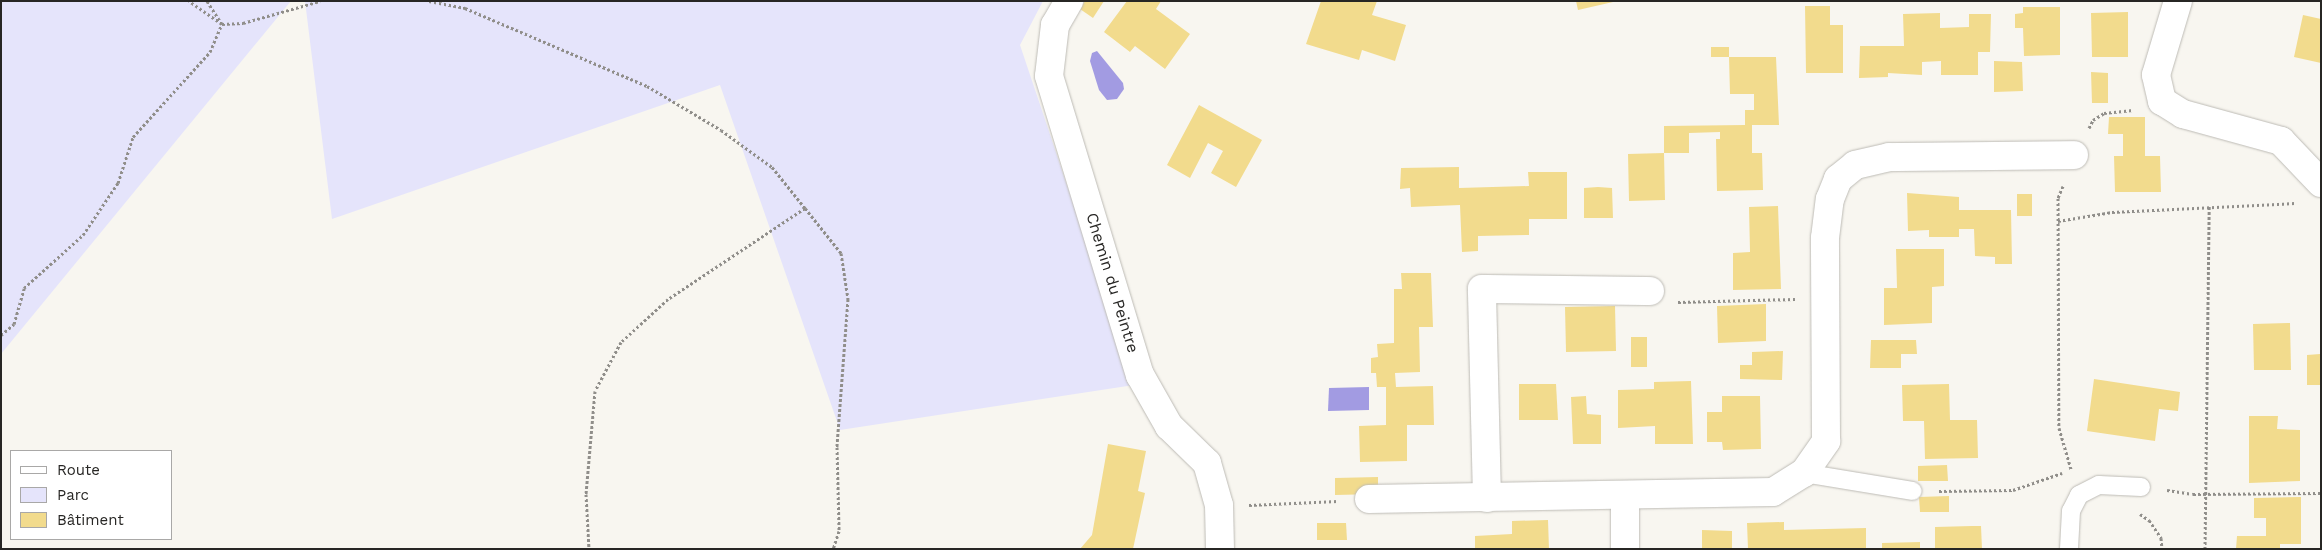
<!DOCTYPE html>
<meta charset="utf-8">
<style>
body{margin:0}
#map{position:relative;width:2322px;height:550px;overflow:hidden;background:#f8f6f0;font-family:"Work Sans",sans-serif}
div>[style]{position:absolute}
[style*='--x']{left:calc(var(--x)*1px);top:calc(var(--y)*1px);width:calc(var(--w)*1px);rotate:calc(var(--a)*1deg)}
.green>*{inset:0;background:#e5e4fb}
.water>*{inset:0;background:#a29be2}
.building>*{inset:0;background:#f2db8d}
.path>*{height:3px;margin-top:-1.5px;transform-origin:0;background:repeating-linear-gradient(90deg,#908e8a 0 2.5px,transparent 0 5px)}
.roads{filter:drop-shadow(0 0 1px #bdbbb5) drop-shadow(0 0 1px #bdbbb5)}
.service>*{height:18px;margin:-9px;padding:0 9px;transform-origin:9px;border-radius:9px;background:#fff}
.minor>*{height:28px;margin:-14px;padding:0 14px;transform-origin:14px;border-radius:14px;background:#fff}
span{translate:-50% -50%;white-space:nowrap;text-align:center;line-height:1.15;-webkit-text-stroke:4.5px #fff;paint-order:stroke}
.street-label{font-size:16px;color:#272624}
.frame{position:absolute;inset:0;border:2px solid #272624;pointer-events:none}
.legend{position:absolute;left:10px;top:450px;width:162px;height:90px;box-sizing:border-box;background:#fff;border:1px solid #a9a8a7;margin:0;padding:6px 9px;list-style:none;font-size:15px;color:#272624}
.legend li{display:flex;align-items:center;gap:10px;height:25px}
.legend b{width:25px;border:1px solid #a9a8a7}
</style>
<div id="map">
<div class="green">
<div style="clip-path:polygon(1px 1px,291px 1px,1px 354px)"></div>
<div style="clip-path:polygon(305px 1px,1043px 1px,1020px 45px,1134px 385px,840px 430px,720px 85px,332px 219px)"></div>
</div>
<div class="water">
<div style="clip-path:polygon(1097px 51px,1123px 83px,1124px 89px,1117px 99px,1107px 100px,1099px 90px,1090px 61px,1092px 53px)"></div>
<div style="clip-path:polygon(1369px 387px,1369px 410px,1328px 411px,1329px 388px)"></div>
</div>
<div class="building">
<div style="clip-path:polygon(1085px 1px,1104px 1px,1093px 18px,1080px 9px)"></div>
<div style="clip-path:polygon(1127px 1px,1161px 1px,1156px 9px,1190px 34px,1165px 69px,1135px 46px,1130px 52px,1104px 32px)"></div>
<div style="clip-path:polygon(1321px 1px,1377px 1px,1372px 15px,1406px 25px,1395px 61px,1362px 50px,1359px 60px,1306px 44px)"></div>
<div style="clip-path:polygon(1576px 1px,1613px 1px,1613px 2px,1578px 10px)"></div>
<div style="clip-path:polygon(1805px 6px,1830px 6px,1830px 25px,1843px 25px,1843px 73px,1806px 73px)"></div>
<div style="clip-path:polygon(2023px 7px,2060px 7px,2060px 55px,2024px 56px,2023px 28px,2015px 28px,2015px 14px,2023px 13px)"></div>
<div style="clip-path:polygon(2128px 12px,2128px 57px,2092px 57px,2091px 13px)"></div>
<div style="clip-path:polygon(1940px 13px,1940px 28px,1969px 27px,1969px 14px,1991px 14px,1990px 52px,1978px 52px,1978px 75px,1941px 75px,1941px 61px,1922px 62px,1922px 75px,1888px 73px,1888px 77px,1859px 78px,1860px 46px,1904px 46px,1903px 14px)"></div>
<div style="clip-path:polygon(2303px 15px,2321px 19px,2321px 63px,2294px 57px)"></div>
<div style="clip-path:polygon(1711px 47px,1729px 47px,1729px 57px,1776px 57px,1779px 125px,1752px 125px,1752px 153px,1762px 153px,1763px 190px,1717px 191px,1716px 139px,1720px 139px,1720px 132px,1689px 133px,1689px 153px,1664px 153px,1665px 200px,1629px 201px,1628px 154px,1664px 153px,1664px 126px,1745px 125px,1745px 110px,1754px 110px,1754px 94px,1730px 94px,1729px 57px,1711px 57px)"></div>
<div style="clip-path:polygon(1994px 61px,2022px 62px,2023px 91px,1994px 92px)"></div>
<div style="clip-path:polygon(2091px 72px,2108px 73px,2108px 103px,2092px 103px)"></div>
<div style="clip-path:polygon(1199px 105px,1262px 140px,1236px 187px,1211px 173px,1223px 151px,1208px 143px,1190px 178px,1167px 165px)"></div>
<div style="clip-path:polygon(2109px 117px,2145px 117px,2145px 156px,2160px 156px,2161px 192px,2115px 192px,2114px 156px,2123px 156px,2123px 134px,2108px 134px)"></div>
<div style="clip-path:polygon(1459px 167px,1459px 188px,1529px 186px,1528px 172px,1567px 172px,1567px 219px,1529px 219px,1529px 235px,1478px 236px,1478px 251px,1462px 252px,1460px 205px,1411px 207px,1410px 188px,1400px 189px,1401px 168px)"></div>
<div style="clip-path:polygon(1598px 187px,1612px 188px,1613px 218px,1584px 218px,1584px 188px)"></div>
<div style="clip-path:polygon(1907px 193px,1959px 197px,1959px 210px,2011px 210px,2012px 264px,1995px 264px,1995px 257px,1975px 256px,1974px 229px,1959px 229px,1959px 237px,1929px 237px,1929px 230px,1908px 231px)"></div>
<div style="clip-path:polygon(2017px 194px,2032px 194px,2032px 216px,2017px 216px)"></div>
<div style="clip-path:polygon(1778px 206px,1781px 289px,1733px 290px,1733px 253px,1750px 252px,1749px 207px)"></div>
<div style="clip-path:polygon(1896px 249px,1944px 249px,1944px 286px,1932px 287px,1932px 323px,1884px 325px,1884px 288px,1897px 288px)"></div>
<div style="clip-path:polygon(1401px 273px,1431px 273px,1433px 327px,1419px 327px,1420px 372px,1395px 373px,1396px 387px,1433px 386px,1434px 425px,1407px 425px,1407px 461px,1360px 462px,1359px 426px,1386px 425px,1386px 387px,1377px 387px,1376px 373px,1371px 373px,1371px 358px,1378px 357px,1377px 344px,1394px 343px,1394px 289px,1402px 289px)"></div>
<div style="clip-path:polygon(1766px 304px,1766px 341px,1718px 343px,1717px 306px)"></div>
<div style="clip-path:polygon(1615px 306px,1616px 351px,1566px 352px,1565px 307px)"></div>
<div style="clip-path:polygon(2290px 323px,2291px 370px,2254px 370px,2253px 324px)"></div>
<div style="clip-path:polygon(1631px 337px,1647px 337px,1647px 367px,1631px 367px)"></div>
<div style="clip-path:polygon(1871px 340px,1916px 340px,1917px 354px,1901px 354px,1901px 368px,1870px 368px)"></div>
<div style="clip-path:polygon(1783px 351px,1782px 380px,1740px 379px,1740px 365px,1752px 365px,1752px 352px)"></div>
<div style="clip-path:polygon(2320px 354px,2321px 385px,2307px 385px,2307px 355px)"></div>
<div style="clip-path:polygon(2094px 379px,2180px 392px,2178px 411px,2159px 409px,2155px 441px,2087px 431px)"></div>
<div style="clip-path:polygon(1691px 381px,1693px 444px,1655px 444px,1655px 426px,1618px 428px,1618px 390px,1654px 389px,1654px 382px)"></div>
<div style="clip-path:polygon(1519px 384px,1556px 384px,1558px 420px,1519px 420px)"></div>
<div style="clip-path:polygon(1949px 384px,1950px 420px,1977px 420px,1978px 458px,1925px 459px,1924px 421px,1903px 421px,1902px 385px)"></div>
<div style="clip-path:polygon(1586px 396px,1587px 414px,1601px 415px,1601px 444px,1573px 444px,1571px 397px)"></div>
<div style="clip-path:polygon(1722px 396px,1760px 396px,1761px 449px,1723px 450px,1722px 442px,1707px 442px,1707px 412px,1722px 412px)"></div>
<div style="clip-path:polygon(2249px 416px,2278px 416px,2277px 429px,2300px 430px,2300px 481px,2249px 483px)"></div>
<div style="clip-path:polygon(1108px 444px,1146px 451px,1138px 491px,1145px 493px,1133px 549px,1080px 549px,1092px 535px)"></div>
<div style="clip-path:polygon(1947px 465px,1948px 481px,1918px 481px,1918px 466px)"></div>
<div style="clip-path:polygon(1378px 477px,1378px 494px,1335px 495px,1335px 478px)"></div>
<div style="clip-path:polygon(1949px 496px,1949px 512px,1920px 512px,1919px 497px)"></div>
<div style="clip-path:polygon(2301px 497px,2301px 544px,2280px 544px,2280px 549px,2236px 549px,2237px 536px,2266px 536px,2266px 518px,2254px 518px,2254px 498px)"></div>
<div style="clip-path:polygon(1548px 520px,1549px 549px,1475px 549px,1475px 536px,1512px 534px,1512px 521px)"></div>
<div style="clip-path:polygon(1784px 522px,1784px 530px,1866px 528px,1866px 549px,1748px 549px,1747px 523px)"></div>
<div style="clip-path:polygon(1317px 523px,1346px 523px,1347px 540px,1317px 540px)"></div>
<div style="clip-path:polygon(1972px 526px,1981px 526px,1982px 549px,1935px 549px,1935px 527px)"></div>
<div style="clip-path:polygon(1702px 530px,1732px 531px,1732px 549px,1702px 549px)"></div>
<div style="clip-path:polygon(1920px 542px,1920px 549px,1882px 549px,1882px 543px)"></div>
</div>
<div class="path">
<div style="--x:207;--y:1;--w:27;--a:57"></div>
<div style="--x:222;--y:24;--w:21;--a:-3"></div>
<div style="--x:243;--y:23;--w:80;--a:-15.9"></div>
<div style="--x:429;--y:1;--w:37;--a:11"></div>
<div style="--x:465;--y:8;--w:198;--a:23.2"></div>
<div style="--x:647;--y:86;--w:86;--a:30.7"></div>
<div style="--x:721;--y:130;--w:63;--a:36"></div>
<div style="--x:772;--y:167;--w:53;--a:51.2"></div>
<div style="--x:805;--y:208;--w:164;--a:146.4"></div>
<div style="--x:668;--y:299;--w:64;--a:137.5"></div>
<div style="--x:621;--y:342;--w:55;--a:118"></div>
<div style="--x:595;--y:391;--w:103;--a:95"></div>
<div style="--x:586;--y:494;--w:55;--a:86.9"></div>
<div style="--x:2089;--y:128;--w:9;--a:-63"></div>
<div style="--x:2093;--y:120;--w:13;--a:-32"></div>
<div style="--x:2104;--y:113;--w:29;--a:-6"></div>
<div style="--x:2063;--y:186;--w:13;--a:113"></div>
<div style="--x:2058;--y:198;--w:230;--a:89.8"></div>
<div style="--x:2059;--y:428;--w:43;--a:73.7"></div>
<div style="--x:805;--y:208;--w:58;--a:51.3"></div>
<div style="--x:841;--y:253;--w:47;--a:81.3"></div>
<div style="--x:848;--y:299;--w:148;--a:94.3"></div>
<div style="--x:837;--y:447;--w:84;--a:88.6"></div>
<div style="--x:839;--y:531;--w:19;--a:108"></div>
<div style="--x:2058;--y:221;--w:55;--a:-9.5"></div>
<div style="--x:2112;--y:212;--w:183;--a:-2.8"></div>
<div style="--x:1678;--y:302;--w:117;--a:-1.5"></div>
<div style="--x:1;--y:335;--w:17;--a:-40"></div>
<div style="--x:14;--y:324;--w:37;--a:-74"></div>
<div style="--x:24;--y:288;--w:79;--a:-41.9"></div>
<div style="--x:83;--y:235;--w:63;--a:-56.1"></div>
<div style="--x:118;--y:183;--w:48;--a:-71.9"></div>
<div style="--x:133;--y:137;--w:115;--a:-47.8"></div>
<div style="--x:210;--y:52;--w:30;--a:-67"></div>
<div style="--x:222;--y:24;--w:40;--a:-145.1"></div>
<div style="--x:2167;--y:490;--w:26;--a:9"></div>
<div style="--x:2193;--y:494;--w:128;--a:-0.4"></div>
<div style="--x:1939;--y:491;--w:74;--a:-0.8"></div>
<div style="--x:2013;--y:490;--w:52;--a:-19.1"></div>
<div style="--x:1249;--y:505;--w:89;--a:-2.6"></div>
<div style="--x:2140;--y:514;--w:11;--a:34"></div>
<div style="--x:2149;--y:520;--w:22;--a:56"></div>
<div style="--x:2161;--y:538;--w:11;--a:85"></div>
<div style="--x:2205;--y:549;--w:343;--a:-89.3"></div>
</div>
<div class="roads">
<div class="service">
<div style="--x:1804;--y:473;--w:110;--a:9.4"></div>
<div style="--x:2069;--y:549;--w:38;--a:-87"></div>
<div style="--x:2071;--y:511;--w:18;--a:-63"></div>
<div style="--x:2079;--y:495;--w:22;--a:-27"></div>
<div style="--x:2099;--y:485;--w:42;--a:2.7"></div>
</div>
<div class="minor">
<div style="--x:1069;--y:1;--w:28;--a:120"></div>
<div style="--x:1055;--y:25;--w:51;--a:96.7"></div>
<div style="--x:1049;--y:76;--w:313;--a:73.1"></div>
<div style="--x:1140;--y:375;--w:59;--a:60.4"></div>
<div style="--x:1169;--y:426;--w:53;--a:44.2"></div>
<div style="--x:1207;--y:463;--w:44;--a:74.1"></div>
<div style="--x:1219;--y:505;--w:44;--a:88.7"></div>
<div style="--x:2178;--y:1;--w:77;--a:106.6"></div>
<div style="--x:2156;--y:75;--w:27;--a:77"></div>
<div style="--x:2162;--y:101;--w:25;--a:32"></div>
<div style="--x:2183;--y:114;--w:102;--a:15.4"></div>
<div style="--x:2281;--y:141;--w:58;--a:46.4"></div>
<div style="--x:1625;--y:496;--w:53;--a:90"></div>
<div style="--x:1487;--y:498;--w:209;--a:-91.4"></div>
<div style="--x:1482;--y:289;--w:168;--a:0.7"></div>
<div style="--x:1369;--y:499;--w:404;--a:-1"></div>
<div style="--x:1773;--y:492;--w:36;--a:-32"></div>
<div style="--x:1804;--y:473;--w:39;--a:-55"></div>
<div style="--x:1826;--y:441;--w:203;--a:-90.3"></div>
<div style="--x:1825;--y:238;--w:39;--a:-83"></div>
<div style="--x:1830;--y:199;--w:22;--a:-68"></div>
<div style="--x:1838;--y:179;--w:22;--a:-39"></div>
<div style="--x:1855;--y:165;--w:35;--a:-13"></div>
<div style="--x:1889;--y:157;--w:185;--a:-0.6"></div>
</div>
</div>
<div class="street-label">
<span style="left:1112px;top:283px;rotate:73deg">Chemin du Peintre</span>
</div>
<div class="frame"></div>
<ul class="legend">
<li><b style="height:6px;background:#fff"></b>Route</li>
<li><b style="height:14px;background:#e5e4fb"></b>Parc</li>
<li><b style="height:14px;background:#f2db8d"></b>Bâtiment</li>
</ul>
</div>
